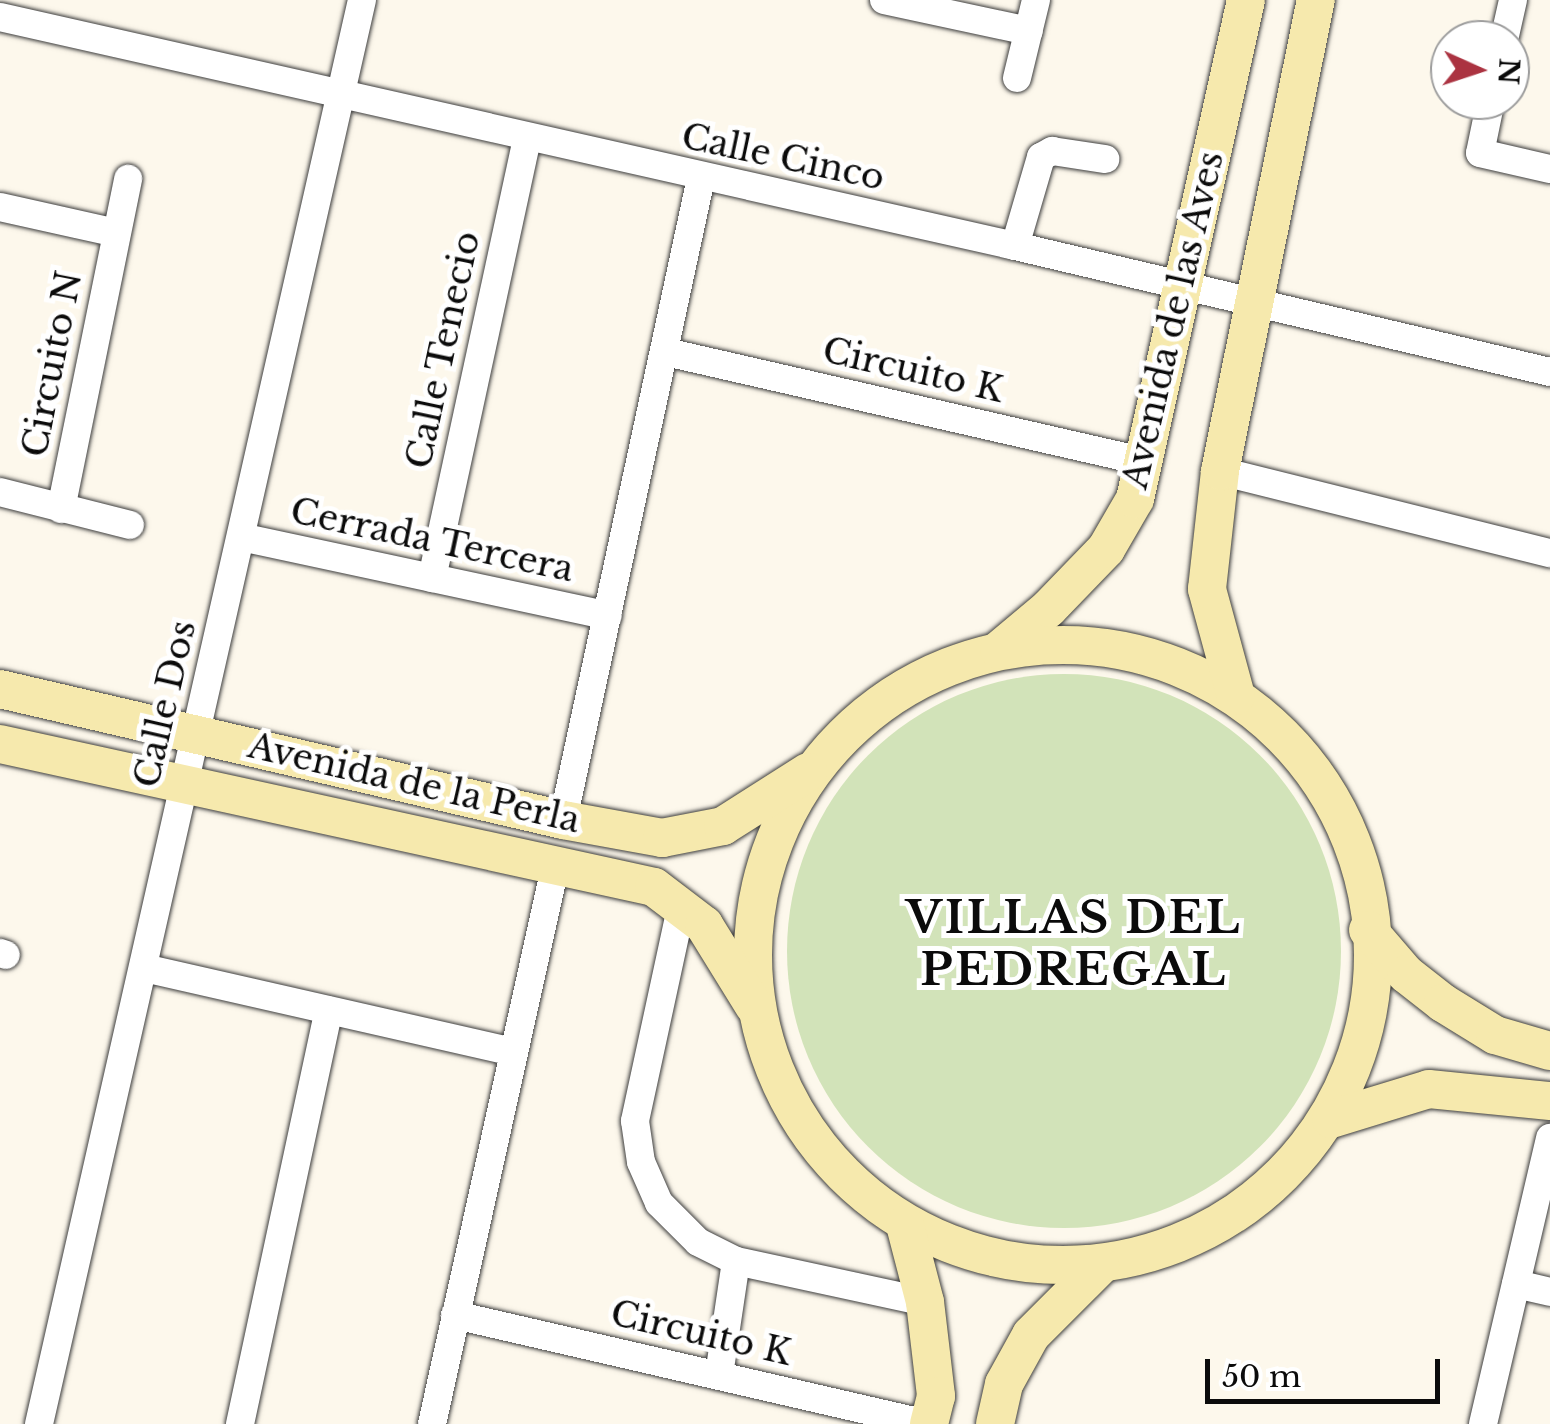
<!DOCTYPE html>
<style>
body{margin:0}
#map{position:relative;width:1550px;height:1424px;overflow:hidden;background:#fdf8ec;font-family:"Libre Baskerville",serif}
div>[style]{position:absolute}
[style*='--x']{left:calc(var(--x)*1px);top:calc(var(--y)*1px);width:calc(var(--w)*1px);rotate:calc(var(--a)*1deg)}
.green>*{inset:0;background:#d2e3b9}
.round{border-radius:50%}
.roads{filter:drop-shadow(0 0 2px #3e3e3e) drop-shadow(0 0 2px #3e3e3e)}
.street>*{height:28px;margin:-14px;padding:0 14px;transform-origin:14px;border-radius:14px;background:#fff}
.secondary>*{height:38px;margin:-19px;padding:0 19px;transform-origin:19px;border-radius:19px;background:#f6e9ad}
.secondary>.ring{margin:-19px;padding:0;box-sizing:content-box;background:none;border:38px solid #f6e9ad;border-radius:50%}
span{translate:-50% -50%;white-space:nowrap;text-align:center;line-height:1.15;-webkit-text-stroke:10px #fff;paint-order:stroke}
.street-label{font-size:35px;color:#0b0b0b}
.district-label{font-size:45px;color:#0b0b0b;font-weight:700;letter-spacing:2.5px}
.north{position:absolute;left:1430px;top:20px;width:100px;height:100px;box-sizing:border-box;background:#fff;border:2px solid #9d9d9d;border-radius:50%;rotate:93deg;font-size:28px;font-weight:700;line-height:40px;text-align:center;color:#0b0b0b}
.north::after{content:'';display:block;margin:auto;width:35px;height:45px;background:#ab3341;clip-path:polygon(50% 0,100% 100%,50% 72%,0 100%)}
.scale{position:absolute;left:1205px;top:1359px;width:235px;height:45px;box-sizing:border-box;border:5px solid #0b0b0b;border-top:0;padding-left:12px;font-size:30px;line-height:35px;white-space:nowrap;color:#0b0b0b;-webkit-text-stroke:8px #fff;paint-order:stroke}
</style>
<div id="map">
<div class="green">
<div class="round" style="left:787px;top:674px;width:554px;height:554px"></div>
</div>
<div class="roads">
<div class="street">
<div style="--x:884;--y:0;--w:148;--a:12.1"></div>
<div style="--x:0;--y:17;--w:1041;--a:12.71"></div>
<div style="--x:1015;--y:246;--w:550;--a:13.25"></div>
<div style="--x:1504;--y:40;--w:41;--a:-77.3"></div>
<div style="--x:1017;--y:78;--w:80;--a:-76.3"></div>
<div style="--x:1491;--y:100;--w:54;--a:101.7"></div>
<div style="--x:1480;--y:153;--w:72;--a:12.9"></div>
<div style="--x:0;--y:207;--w:119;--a:12.6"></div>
<div style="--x:1015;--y:246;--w:93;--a:-73.7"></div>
<div style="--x:1041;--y:157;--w:13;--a:-29"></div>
<div style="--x:1052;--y:151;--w:54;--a:8.6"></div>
<div style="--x:666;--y:352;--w:489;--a:12.9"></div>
<div style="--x:1220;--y:471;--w:340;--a:14"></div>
<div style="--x:0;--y:492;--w:134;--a:14.2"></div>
<div style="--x:61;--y:509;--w:337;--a:-78.5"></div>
<div style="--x:241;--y:537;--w:375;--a:12.1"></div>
<div style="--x:432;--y:578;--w:449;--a:-77.8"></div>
<div style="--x:563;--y:820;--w:657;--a:-77.87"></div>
<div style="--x:681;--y:908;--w:218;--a:102.2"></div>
<div style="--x:635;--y:1121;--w:41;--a:81.7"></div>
<div style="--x:641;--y:1162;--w:45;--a:66.3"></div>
<div style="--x:659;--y:1203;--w:55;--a:45"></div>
<div style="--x:698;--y:1242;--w:42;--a:26.6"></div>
<div style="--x:736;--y:1261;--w:193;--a:12.2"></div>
<div style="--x:0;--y:953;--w:6;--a:18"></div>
<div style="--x:144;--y:968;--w:379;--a:12.8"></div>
<div style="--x:1516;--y:1284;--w:35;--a:13"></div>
<div style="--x:455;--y:1315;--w:486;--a:13"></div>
<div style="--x:719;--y:1375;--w:115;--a:-81.5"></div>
<div style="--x:39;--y:1424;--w:1460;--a:-77.22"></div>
<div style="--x:240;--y:1424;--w:423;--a:-77.9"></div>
<div style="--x:432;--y:1424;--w:575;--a:-77.54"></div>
<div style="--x:1483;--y:1424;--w:294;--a:-76.8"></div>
</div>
<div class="secondary">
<div class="ring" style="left:753px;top:645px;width:582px;height:582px"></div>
<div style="--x:999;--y:650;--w:65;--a:-40"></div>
<div style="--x:1049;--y:608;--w:82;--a:-46"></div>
<div style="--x:1106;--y:549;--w:58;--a:-59.9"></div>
<div style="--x:1135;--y:499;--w:511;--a:-77.46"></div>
<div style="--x:0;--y:689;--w:578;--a:13.1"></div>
<div style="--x:563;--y:820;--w:101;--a:10.3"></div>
<div style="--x:662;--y:838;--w:62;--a:-11.1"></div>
<div style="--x:723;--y:826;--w:101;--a:-32.4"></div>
<div style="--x:1236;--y:696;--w:111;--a:-105.2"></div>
<div style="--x:1207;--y:589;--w:119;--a:-83.7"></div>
<div style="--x:1220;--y:471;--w:481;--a:-78.5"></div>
<div style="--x:0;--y:744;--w:669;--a:12.33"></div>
<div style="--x:654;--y:887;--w:63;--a:37.2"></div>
<div style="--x:704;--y:925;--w:95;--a:58.3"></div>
<div style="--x:1368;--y:930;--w:58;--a:49.2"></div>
<div style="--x:1406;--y:974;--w:47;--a:38.1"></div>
<div style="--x:1443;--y:1003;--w:61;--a:31.6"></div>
<div style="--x:1495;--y:1035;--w:57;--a:16.2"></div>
<div style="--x:1331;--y:1119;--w:102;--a:-17"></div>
<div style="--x:1429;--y:1089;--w:122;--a:5.7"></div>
<div style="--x:905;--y:1225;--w:80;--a:75.4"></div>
<div style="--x:925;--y:1302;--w:95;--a:83.3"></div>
<div style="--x:936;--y:1396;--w:29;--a:104"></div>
<div style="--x:995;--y:1424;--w:41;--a:-77.3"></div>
<div style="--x:1004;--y:1384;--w:56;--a:-61.1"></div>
<div style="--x:1031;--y:1335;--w:98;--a:-45"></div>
</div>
</div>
<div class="street-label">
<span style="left:783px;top:157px;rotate:12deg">Calle Cinco</span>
<span style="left:1173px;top:320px;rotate:-77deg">Avenida de las Aves</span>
<span style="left:443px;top:350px;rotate:-78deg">Calle Tenecio</span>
<span style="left:52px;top:364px;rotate:-79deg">Circuito N</span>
<span style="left:913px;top:370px;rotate:13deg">Circuito K</span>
<span style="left:432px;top:540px;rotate:12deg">Cerrada Tercera</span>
<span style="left:165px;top:704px;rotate:-77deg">Calle Dos</span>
<span style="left:414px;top:783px;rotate:13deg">Avenida de la Perla</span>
<span style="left:701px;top:1333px;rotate:13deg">Circuito K</span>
</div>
<div class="district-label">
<span style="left:1074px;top:944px">VILLAS DEL<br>PEDREGAL</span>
</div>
<div class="north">N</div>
<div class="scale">50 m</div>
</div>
